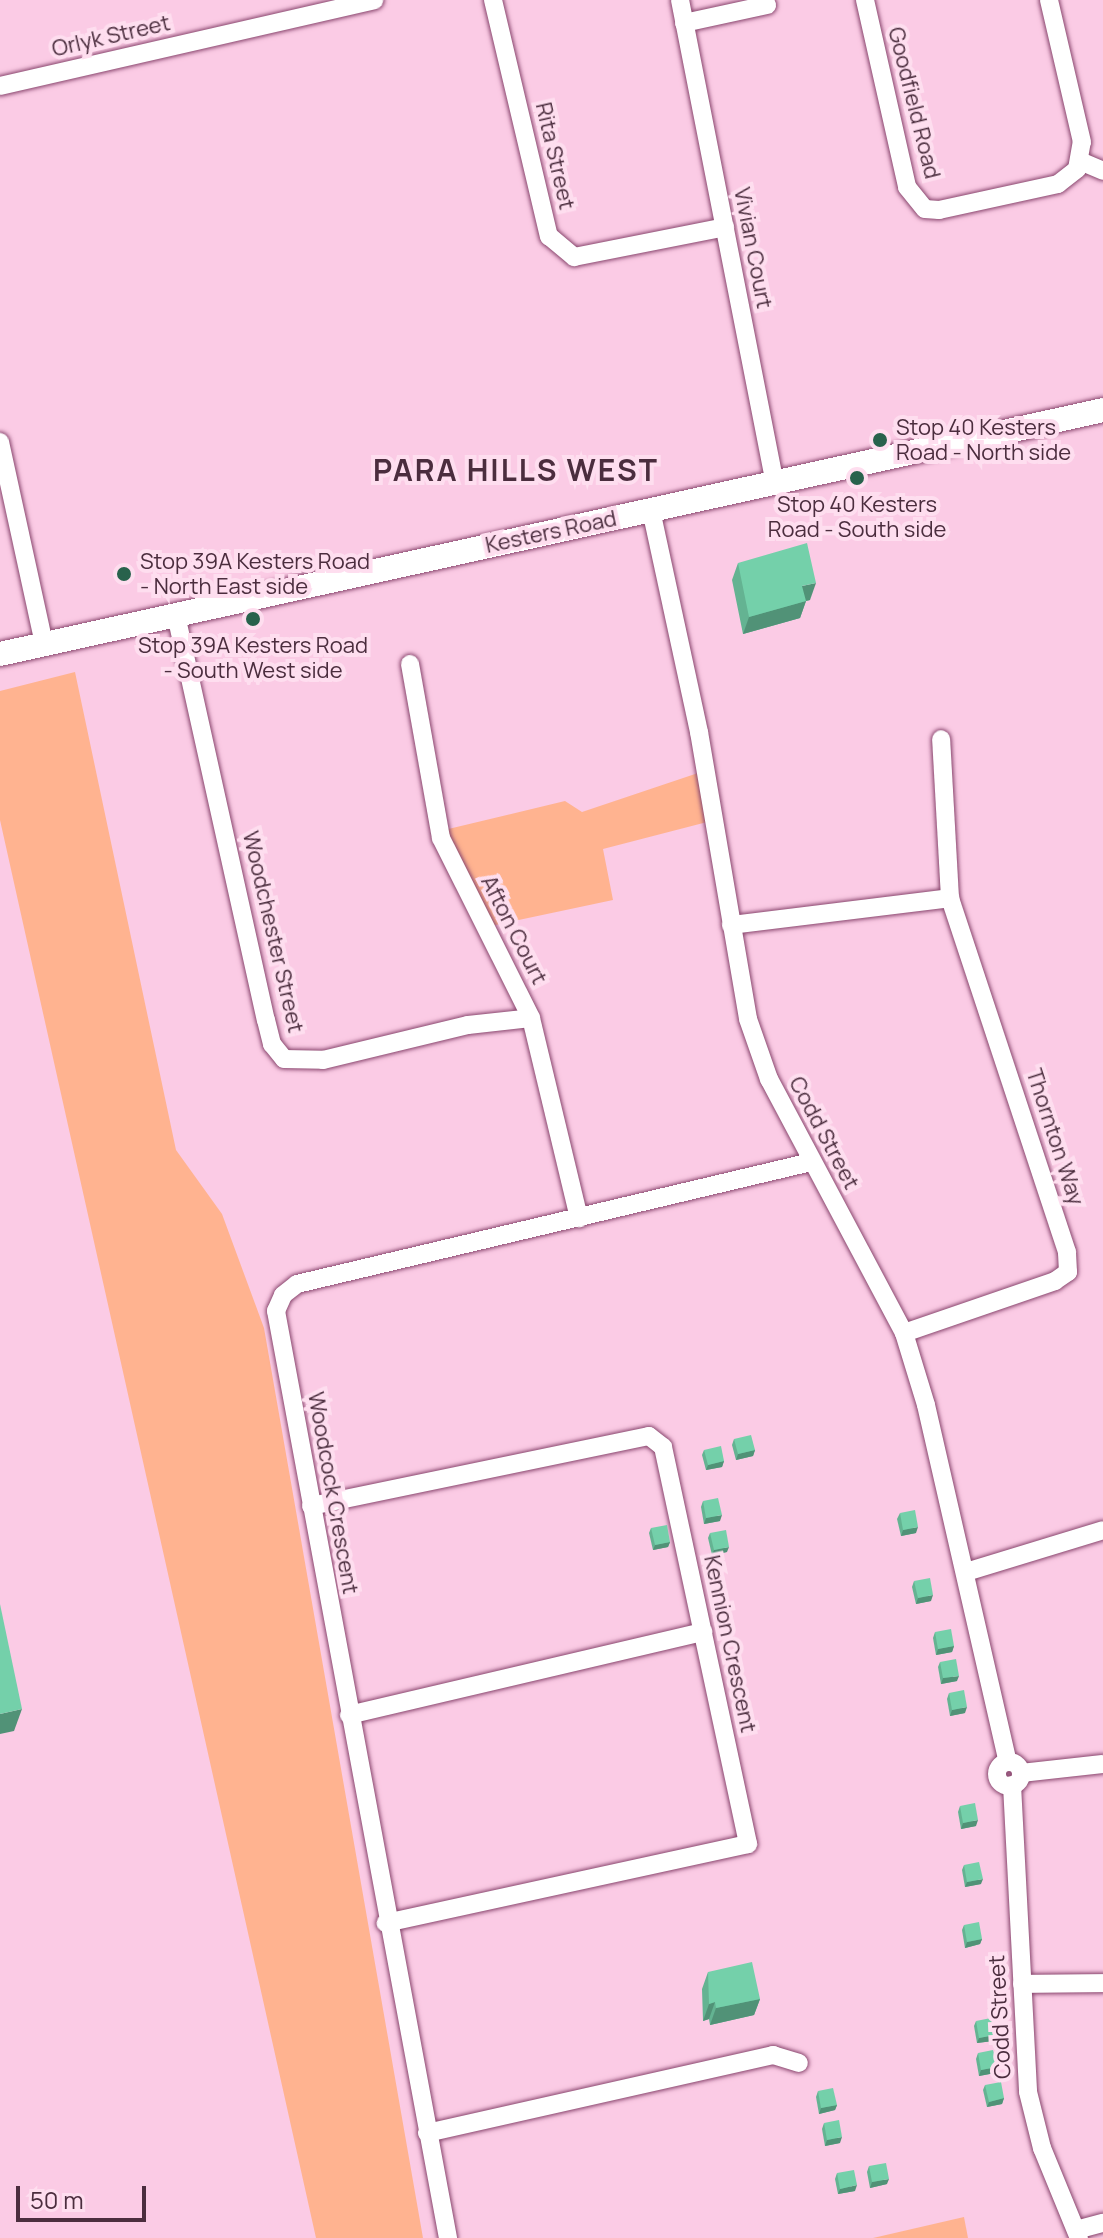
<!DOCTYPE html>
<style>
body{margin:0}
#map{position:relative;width:1103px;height:2238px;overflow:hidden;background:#fbcbe5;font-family:Manrope,sans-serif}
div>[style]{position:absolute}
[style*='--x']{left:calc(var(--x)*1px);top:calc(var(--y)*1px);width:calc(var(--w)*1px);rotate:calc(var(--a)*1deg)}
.green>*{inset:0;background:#ffb390}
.roads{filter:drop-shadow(0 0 2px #89466e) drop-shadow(0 0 2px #89466e)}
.street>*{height:18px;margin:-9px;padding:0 9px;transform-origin:9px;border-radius:9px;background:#fff}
.street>.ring{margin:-9px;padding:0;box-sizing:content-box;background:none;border:18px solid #fff;border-radius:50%}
.secondary>*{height:24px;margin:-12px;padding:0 12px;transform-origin:12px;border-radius:12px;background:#fff}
.wall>*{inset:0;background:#64b392}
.shaded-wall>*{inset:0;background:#519277}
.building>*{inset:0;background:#74d0aa}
.dots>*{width:22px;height:22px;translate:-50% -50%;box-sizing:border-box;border:4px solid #fedeef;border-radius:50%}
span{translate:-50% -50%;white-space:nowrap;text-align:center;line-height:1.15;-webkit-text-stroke:8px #fedeef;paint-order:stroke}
.street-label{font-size:22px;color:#4b2d3e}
.poi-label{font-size:22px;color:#4b2d3e}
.left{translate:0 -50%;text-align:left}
.district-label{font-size:30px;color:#4b2d3e;font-weight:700;letter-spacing:2px}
.scale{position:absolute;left:16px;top:2186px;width:130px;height:36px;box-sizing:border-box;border:4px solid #4b2d3e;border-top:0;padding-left:10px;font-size:24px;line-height:28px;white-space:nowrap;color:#4b2d3e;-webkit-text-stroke:6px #fedeef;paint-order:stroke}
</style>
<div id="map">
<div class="green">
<div style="clip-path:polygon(75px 672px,176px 1150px,222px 1214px,264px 1328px,423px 2238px,316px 2238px,0 820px,0 691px)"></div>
<div style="clip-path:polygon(704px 771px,711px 821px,603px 849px,613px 900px,486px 927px,440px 831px,565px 801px,582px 812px)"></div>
<div style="clip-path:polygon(964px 2217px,968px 2238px,873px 2238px)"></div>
</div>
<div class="roads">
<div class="street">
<div style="--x:493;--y:0;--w:243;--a:76.7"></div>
<div style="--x:549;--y:236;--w:33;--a:40"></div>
<div style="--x:574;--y:257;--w:154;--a:-11.2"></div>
<div style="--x:680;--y:0;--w:492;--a:78.9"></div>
<div style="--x:865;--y:0;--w:192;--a:77.3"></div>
<div style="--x:907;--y:187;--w:28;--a:51"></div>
<div style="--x:925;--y:209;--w:14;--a:4"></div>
<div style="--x:939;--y:210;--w:122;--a:-12.3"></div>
<div style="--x:1058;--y:184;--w:24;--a:-38"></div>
<div style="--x:1077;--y:169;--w:27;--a:-80"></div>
<div style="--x:1082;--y:142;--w:146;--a:-103.1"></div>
<div style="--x:684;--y:23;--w:85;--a:-12.2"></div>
<div style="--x:0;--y:86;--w:384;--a:-12.9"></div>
<div style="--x:1080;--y:161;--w:25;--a:23"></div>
<div style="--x:0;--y:442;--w:207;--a:77.7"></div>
<div style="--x:651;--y:510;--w:227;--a:77.8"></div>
<div style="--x:699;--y:732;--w:291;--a:80.3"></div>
<div style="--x:748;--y:1019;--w:64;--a:70.7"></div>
<div style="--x:769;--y:1079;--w:288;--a:62"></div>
<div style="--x:904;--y:1333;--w:75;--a:73"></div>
<div style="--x:926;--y:1405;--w:366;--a:77.1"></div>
<div style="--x:176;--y:615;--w:415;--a:77.5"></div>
<div style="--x:266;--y:1020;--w:25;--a:76"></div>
<div style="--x:272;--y:1044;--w:19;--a:51"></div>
<div style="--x:284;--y:1059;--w:39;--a:1"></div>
<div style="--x:323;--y:1060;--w:149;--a:-13.6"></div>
<div style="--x:468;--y:1025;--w:63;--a:-6.3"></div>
<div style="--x:410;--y:664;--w:177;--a:79.9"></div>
<div style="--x:441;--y:838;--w:201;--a:63.4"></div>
<div style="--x:531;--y:1018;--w:206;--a:76.5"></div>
<div style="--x:731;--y:925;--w:221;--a:-7"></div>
<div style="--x:904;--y:1333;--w:160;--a:-19"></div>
<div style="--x:1055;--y:1281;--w:16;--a:-35"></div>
<div style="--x:1068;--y:1272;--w:20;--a:-93"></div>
<div style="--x:1067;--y:1252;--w:373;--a:-108.3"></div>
<div style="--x:950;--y:898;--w:159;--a:-93.2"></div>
<div style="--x:311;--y:1506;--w:345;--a:-11.7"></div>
<div style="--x:649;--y:1436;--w:18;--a:38"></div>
<div style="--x:663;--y:1447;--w:406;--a:77.9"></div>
<div style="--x:748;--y:1844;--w:371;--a:167.7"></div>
<div style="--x:966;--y:1572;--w:143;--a:-17"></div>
<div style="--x:349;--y:1715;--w:364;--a:-13.2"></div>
<div class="ring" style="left:997px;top:1762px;width:6px;height:6px"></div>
<div style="--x:1021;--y:1773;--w:82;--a:-6.3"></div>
<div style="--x:1012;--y:1785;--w:307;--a:87"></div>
<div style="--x:1028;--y:2092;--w:58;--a:76"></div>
<div style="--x:1042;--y:2148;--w:97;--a:67.7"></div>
<div style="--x:1022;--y:1984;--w:81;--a:-0.7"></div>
<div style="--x:427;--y:2133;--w:355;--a:-12.7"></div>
<div style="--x:773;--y:2055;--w:27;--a:17"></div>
<div style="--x:1076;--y:2230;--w:28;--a:-15"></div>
<div style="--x:448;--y:2238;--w:943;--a:-100.51"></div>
<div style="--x:276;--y:1311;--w:17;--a:-66"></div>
<div style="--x:283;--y:1295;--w:18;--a:-38"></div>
<div style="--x:297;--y:1284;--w:528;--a:-13.35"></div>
</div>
<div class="secondary">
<div style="--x:0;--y:654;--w:1130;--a:-12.47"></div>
</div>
</div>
<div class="wall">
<div style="clip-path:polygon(738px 563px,810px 600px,806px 601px,800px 618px,743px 634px,732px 580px)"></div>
<div style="clip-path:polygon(734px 1439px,755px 1450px,753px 1456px,736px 1460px,732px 1445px)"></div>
<div style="clip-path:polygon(704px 1450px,724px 1461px,722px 1467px,706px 1470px,702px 1455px)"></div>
<div style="clip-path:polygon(703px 1501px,720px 1521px,704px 1524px,701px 1507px)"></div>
<div style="clip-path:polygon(900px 1513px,916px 1533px,901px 1536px,897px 1519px)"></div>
<div style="clip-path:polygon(651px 1528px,670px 1542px,668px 1547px,653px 1550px,649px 1533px)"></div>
<div style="clip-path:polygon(710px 1533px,727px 1552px,712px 1555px,708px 1538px)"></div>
<div style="clip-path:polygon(914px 1581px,931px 1601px,916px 1604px,912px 1587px)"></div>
<div style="clip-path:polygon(935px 1632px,954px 1646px,952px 1652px,936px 1655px,933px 1638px)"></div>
<div style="clip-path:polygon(940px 1662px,957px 1681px,941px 1684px,938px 1667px)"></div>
<div style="clip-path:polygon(949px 1693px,965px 1713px,950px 1716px,947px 1699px)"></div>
<div style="clip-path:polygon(960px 1806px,976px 1826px,961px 1829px,958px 1812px)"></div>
<div style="clip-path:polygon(964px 1865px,981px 1884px,965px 1887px,962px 1870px)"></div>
<div style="clip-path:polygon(964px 1925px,982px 1939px,980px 1944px,965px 1948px,962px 1930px)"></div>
<div style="clip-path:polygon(708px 1972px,760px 1999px,754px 2015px,710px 2025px,709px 2019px,703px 2021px,702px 1989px)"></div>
<div style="clip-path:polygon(976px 2021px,993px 2041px,977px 2043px,974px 2026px)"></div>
<div style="clip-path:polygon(978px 2053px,997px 2067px,995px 2073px,979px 2076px,976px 2059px)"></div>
<div style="clip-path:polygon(985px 2085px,1004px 2098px,1002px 2104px,987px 2107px,983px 2090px)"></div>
<div style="clip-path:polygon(818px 2091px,837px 2105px,835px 2110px,819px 2114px,816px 2097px)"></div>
<div style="clip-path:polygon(824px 2123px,840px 2143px,825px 2146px,822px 2129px)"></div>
<div style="clip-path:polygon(869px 2166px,887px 2184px,870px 2188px,867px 2172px)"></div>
<div style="clip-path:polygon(837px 2173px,855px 2191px,838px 2194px,835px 2179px)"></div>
</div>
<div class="shaded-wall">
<div style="clip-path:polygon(816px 583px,810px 600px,796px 603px,802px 586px)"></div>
<div style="clip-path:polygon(806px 601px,800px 618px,743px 634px,749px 617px)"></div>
<div style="clip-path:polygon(755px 1450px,753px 1456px,736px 1460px,738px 1454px)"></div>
<div style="clip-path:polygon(724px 1461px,722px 1467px,706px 1470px,708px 1465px)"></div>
<div style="clip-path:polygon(722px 1515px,720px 1521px,704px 1524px,706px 1518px)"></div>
<div style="clip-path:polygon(918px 1527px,916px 1533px,901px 1536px,903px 1530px)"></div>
<div style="clip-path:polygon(670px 1542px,668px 1547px,653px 1550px,655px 1545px)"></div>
<div style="clip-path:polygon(729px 1547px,727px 1552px,712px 1555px,714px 1550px)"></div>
<div style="clip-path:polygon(933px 1595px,931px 1601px,916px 1604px,918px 1598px)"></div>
<div style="clip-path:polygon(954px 1646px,952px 1652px,936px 1655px,938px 1649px)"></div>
<div style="clip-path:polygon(959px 1676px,957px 1681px,941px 1684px,943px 1678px)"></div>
<div style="clip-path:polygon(967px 1707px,965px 1713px,950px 1716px,952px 1710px)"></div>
<div style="clip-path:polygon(22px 1709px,14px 1731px,0 1734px,0 1714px)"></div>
<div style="clip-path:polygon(978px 1820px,976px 1826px,961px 1829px,963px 1823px)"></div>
<div style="clip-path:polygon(983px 1879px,981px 1884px,965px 1887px,967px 1882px)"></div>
<div style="clip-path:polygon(982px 1939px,980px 1944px,965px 1948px,967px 1942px)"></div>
<div style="clip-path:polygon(760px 1999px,754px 2015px,710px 2025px,716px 2008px)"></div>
<div style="clip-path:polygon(715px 2002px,709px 2019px,703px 2021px,709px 2004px)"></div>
<div style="clip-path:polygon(995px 2035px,993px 2041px,977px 2043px,979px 2038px)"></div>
<div style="clip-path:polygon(997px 2067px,995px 2073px,979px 2076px,981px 2070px)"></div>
<div style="clip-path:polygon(1004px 2098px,1002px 2104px,987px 2107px,989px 2102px)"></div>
<div style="clip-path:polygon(837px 2105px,835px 2110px,819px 2114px,821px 2108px)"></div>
<div style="clip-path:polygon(842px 2137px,840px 2143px,825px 2146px,827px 2140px)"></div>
<div style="clip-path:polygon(889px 2179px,887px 2184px,870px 2188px,872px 2182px)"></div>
<div style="clip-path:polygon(857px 2185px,855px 2191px,838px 2194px,840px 2189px)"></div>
</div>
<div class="building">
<div style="clip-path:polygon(807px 543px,816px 583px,802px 586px,806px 601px,749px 617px,738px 563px)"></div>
<div style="clip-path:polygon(751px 1435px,755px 1450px,738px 1454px,734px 1439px)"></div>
<div style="clip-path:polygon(721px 1446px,724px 1461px,708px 1465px,704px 1450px)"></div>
<div style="clip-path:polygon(718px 1498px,722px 1515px,706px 1518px,703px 1501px)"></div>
<div style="clip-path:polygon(915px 1510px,918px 1527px,903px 1530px,900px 1513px)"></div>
<div style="clip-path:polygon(667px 1525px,670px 1542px,655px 1545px,651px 1528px)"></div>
<div style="clip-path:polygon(726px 1530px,729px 1547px,714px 1550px,710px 1533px)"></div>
<div style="clip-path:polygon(930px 1578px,933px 1595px,918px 1598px,914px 1581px)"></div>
<div style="clip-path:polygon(0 1604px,22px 1709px,0 1714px)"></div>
<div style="clip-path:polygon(951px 1629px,954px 1646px,938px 1649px,935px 1632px)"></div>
<div style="clip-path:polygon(956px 1659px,959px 1676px,943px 1678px,940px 1662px)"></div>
<div style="clip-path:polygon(964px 1690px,967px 1707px,952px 1710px,949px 1693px)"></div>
<div style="clip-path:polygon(975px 1803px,978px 1820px,963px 1823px,960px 1806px)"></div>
<div style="clip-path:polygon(979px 1862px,983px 1879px,967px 1882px,964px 1865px)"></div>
<div style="clip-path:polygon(979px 1922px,982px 1939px,967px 1942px,964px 1925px)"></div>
<div style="clip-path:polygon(752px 1962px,760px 1999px,716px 2008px,715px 2002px,709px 2004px,708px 1972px)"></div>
<div style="clip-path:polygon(991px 2018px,995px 2035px,979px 2038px,976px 2021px)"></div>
<div style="clip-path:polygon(993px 2050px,997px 2067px,981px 2070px,978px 2053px)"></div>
<div style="clip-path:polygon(1001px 2082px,1004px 2098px,989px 2102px,985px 2085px)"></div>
<div style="clip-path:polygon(833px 2088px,837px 2105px,821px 2108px,818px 2091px)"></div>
<div style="clip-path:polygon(839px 2120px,842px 2137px,827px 2140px,824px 2123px)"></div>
<div style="clip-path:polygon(886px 2163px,889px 2179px,872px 2182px,869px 2166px)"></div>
<div style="clip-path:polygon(854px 2170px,857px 2185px,840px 2189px,837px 2173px)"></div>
</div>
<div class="dots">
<div style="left:880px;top:440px;background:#28624c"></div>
<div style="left:857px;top:478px;background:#28624c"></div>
<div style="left:124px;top:574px;background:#28624c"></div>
<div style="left:253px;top:619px;background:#28624c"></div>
</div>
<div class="street-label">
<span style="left:111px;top:36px;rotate:-13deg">Orlyk Street</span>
<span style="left:914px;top:103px;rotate:76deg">Goodfield Road</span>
<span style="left:555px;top:156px;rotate:77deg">Rita Street</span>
<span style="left:753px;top:248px;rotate:79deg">Vivian Court</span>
<span style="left:551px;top:532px;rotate:-12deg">Kesters Road</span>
<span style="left:514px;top:930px;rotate:63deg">Afton Court</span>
<span style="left:273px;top:932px;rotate:77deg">Woodchester Street</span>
<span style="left:824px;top:1133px;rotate:62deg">Codd Street</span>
<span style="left:1055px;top:1137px;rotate:72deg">Thornton Way</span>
<span style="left:333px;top:1493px;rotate:80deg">Woodcock Crescent</span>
<span style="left:730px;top:1644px;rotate:78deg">Kennion Crescent</span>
<span style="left:1000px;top:2017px;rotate:-93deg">Codd Street</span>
</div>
<div class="poi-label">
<span class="left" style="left:896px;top:440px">Stop 40 Kesters<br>Road - North side</span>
<span style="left:857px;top:517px">Stop 40 Kesters<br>Road - South side</span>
<span class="left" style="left:140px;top:574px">Stop 39A Kesters Road<br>- North East side</span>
<span style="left:253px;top:658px">Stop 39A Kesters Road<br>- South West side</span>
</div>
<div class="district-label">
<span style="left:516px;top:470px">PARA HILLS WEST</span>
</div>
<div class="scale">50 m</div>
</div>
